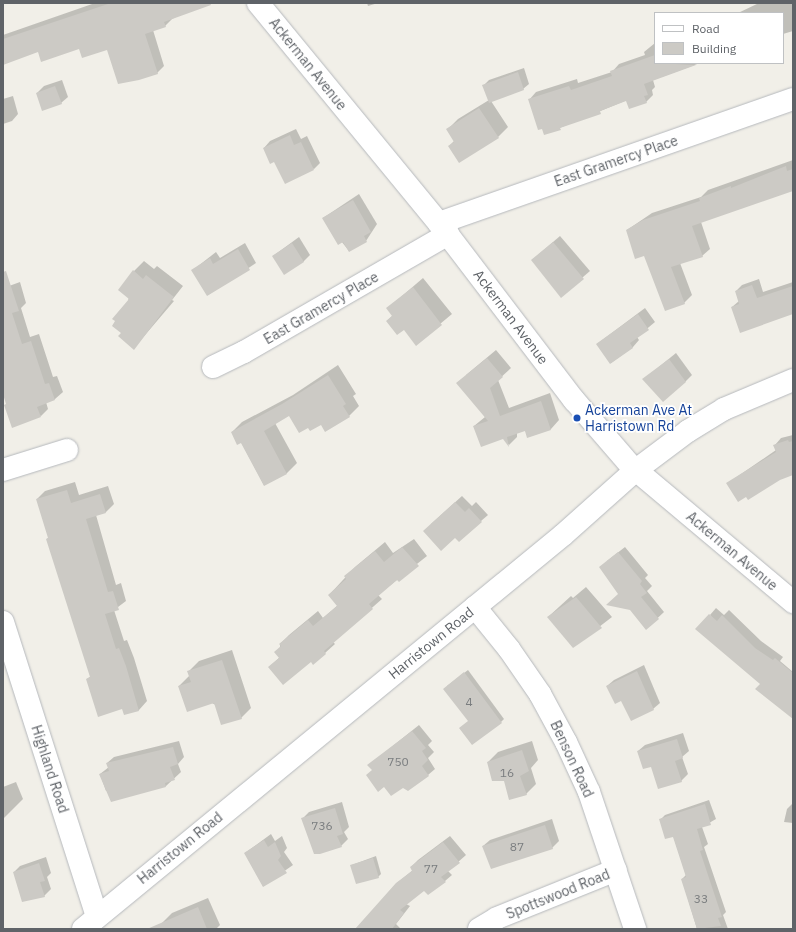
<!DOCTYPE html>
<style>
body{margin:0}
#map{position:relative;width:796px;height:932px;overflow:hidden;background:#f1efe8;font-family:"IBM Plex Sans",sans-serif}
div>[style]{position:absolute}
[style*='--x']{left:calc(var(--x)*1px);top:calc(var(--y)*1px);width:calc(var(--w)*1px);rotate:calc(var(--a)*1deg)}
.shadow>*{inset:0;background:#0003}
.building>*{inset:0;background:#cccac5}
.roads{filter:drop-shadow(0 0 1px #b5b8bc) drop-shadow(0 0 1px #b5b8bc)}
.minor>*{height:22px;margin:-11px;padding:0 11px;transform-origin:11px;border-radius:11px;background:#fff}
.dots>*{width:11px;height:11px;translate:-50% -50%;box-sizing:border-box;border:2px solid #fff;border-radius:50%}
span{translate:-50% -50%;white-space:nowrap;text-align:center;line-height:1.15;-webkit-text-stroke:3.5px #fff;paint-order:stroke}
.number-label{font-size:12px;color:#7a7d7f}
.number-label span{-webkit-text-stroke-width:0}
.street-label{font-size:14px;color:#5f6368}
.transit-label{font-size:14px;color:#164399}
.left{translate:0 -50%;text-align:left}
.frame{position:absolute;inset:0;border:4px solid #5f6368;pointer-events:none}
.legend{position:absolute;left:654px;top:12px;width:130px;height:52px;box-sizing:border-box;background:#fff;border:1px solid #bfc1c3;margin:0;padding:5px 7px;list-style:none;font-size:12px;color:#5f6368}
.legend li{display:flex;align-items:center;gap:8px;height:20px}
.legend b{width:20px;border:1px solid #bfc1c3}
</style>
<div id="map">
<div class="shadow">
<div style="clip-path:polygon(95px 3px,202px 3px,172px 19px,165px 26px,153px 30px,164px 66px,157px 73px,108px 48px,80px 47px,38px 51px,3px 64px,3px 67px,3px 35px)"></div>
<div style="clip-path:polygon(367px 3px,378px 3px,368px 6px)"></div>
<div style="clip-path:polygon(759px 3px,793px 3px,793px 31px,783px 34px,783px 13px,738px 13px)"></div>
<div style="clip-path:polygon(655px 43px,655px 63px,700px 63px,653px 80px,655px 87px,652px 90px,653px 95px,646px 102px,627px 100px,545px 134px,529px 100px,536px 92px,577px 79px,578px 83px,612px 72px,619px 64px,645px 55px,644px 52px)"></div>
<div style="clip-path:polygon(524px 68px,529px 84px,523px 89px,491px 101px,508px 127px,498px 137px,449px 146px,455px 140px,448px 129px,458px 119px,489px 100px,484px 85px,489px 80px)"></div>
<div style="clip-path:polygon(62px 80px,68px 97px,61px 103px,37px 93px,44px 86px)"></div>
<div style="clip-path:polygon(13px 96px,18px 114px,12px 121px,3px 124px,3px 99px)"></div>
<div style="clip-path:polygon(296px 129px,301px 139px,307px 136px,320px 163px,314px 169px,264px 148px,270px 141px)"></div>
<div style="clip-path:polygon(793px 160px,793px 190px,701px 222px,710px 249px,702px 256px,680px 263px,692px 295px,684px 303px,627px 230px,652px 213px,701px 197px,708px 190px)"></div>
<div style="clip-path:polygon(359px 194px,377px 224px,366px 241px,349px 251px,323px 218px)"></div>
<div style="clip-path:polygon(560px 236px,590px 271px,561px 296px,532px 260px)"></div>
<div style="clip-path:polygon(299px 237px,310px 255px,303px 262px,273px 256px)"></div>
<div style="clip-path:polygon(245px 243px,256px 263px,208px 295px,193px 270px,216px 252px,220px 258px)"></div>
<div style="clip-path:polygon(144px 261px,154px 269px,157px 266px,183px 286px,172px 300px,174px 301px,134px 348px,122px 332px,134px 271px)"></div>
<div style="clip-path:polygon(3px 270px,9px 286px,20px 282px,26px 303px,21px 308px,30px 337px,39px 334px,53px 377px,57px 376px,63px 392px,55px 399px,46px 402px,48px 409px,41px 416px,7px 403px,3px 390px)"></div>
<div style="clip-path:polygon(423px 278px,452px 314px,416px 344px,404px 328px,387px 321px,393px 315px,388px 308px)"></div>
<div style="clip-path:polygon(759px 279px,763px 292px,793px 282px,793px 313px,732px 307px,739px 301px,736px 291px,742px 285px)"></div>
<div style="clip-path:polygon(645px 308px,655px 322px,637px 337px,639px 340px,633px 347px,611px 363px,597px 344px)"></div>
<div style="clip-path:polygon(496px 350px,511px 368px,498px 380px,509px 408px,550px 393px,559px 420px,551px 429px,528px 437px,525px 430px,517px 433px,517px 437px,509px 445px,503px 438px,474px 426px,485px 417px,466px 375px)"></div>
<div style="clip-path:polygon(676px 353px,692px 375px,685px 382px,644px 379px)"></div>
<div style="clip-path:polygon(338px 365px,356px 394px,353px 396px,359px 406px,349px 416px,321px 424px,308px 426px,289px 415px,275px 423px,297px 463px,287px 473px,264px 485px,241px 442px,232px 432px,242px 422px,293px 395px)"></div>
<div style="clip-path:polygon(793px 435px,793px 474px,728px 483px,776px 450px,775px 445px,781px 438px)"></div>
<div style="clip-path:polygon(75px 482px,79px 495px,108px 486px,114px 504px,106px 512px,96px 515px,116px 585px,121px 583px,126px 601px,114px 610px,124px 641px,127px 640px,134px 658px,147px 701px,139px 710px,125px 714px,123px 708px,87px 679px,91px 676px,47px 539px,49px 537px,37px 499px,45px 491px)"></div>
<div style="clip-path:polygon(462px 496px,472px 506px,476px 502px,488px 515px,481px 521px,431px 524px)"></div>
<div style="clip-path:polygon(414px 539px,427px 556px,378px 595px,382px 599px,333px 642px,335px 644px,325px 653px,311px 661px,269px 667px,280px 657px,280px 644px,289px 635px,318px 611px,323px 618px,338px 605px,329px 595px,355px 567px,385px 542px,393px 553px)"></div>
<div style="clip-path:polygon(625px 547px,648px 575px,645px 578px,652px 586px,647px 591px,664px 612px,646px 629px,619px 593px,607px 561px)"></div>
<div style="clip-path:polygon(586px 587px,612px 617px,573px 647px,548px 617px,571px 596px,573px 598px)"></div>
<div style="clip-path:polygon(716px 608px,724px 615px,729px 610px,761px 641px,783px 657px,780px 661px,793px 672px,793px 714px,762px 683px,710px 615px)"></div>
<div style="clip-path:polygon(232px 650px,251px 708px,241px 718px,179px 686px,190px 675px,189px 671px,199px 661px)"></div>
<div style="clip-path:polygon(644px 665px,660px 703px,653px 709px,621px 699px,607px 686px,614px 680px)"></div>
<div style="clip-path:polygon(468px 670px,504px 719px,501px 722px,469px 721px,447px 686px)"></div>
<div style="clip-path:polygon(419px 725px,432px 741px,428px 745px,434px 752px,428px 758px,435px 769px,428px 775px,369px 765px)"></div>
<div style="clip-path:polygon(683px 733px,689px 751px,682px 757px,688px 774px,681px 781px,652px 766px,638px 751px,645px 745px)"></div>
<div style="clip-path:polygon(179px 741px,184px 757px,178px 764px,181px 772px,166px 786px,106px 791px,100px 774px,109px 767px,107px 763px,114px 757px)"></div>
<div style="clip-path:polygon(532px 741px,538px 760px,531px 768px,536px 784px,526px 794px,505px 780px,488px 762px,498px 752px)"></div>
<div style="clip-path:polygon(16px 782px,23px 799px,3px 819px,3px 787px)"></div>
<div style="clip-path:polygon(709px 800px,716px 819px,702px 827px,708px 844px,704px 847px,726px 912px,723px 915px,728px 929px,697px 929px,682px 879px,686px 875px,673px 835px,660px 820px,665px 815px)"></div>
<div style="clip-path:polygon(342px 802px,349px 827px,344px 832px,348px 839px,341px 846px,302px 819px,309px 812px)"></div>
<div style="clip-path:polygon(793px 803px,793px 823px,784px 822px,787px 809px)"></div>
<div style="clip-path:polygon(552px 819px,559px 841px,552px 848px,483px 846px,490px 840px)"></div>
<div style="clip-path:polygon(271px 834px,275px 841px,282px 836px,287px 848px,284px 852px,293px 865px,263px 886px,245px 853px)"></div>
<div style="clip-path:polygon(450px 836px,466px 855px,448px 871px,452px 875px,445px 881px,424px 890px,406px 904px,410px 906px,396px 924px,401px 929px,357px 929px,397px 883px,413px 870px,411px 867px,418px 860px)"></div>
<div style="clip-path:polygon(376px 856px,381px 874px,378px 877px,352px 865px)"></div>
<div style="clip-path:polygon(46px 857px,51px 873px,47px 877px,51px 889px,44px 896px,14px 872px,20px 866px)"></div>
<div style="clip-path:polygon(208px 898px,220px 925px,216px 929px,165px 929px,162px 923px,172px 913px)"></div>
</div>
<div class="building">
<div style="clip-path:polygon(111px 3px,210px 3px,211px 5px,164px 22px,166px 27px,145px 34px,158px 74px,139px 80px,118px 84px,107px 50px,82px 58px,79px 49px,41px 62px,38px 52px,3px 65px,3px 39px)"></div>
<div style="clip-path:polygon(655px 55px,655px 63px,696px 65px,644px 84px,648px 95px,644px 96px,647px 103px,629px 109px,626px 101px,600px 111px,601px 114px,560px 128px,561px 130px,544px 135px,542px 129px,538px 130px,528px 99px,569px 86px,571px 90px,612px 76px,610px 71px)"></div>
<div style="clip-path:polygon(518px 72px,524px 90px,489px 103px,482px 85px)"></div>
<div style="clip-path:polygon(55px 86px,62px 104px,42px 111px,36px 93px)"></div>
<div style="clip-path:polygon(479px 108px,499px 138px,459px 163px,448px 146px,454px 142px,446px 129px)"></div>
<div style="clip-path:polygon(290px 135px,294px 145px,301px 142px,314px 170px,285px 184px,274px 162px,270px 164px,263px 148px)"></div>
<div style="clip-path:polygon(786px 166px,787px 171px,793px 169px,793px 191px,692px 226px,703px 257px,671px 267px,685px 304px,665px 311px,644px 256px,635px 259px,626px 230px,643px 220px,700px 201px,699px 198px,731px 186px,731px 188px)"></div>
<div style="clip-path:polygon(353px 200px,371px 232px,364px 236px,367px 242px,349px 252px,343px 242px,338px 245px,322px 218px)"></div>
<div style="clip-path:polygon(553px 242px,584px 279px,561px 298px,531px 260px)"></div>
<div style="clip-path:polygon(292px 243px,304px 262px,284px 275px,272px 256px)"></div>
<div style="clip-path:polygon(238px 249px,250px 270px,207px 296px,191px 270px,210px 258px,213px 264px)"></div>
<div style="clip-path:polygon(133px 270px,143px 279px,146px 275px,174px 297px,134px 350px,118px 336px,121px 333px,112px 326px,115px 321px,112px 319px,129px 299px,118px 290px)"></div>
<div style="clip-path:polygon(6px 271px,19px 311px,12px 313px,22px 344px,31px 341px,45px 384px,49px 383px,55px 400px,37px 407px,41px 417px,12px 428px,4px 405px,6px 404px,3px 394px,3px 272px)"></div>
<div style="clip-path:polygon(752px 285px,757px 298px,793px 286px,793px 314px,740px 333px,731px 307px,739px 304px,735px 291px)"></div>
<div style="clip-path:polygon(413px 287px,442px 325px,416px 346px,404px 330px,397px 335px,386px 321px,392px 316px,386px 308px)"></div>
<div style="clip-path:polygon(638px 314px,649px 330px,630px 343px,633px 348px,610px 364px,596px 344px)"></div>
<div style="clip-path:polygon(487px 358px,503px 377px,490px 388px,500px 416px,541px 401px,551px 430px,527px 438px,525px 431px,507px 437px,509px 447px,503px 439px,481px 447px,473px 426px,488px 421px,456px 383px)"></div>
<div style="clip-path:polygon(669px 359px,686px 382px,663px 402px,642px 379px)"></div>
<div style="clip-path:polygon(328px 375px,346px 404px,343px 406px,350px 417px,325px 432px,321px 425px,310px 431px,308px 428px,299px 433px,289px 416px,264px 431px,287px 474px,264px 486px,241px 443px,237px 445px,231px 432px,282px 404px)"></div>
<div style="clip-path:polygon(788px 440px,789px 442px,793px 441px,793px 475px,780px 480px,748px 500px,746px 497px,738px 502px,726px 483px,776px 452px,773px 445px)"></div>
<div style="clip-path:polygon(67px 490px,71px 503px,100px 494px,106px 513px,86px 519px,108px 592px,113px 591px,119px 610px,105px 614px,116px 649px,119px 648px,126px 666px,139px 711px,124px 715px,122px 709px,98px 717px,86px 679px,90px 677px,46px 539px,48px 538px,36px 499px)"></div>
<div style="clip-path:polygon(455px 502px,465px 512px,469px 508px,482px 522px,459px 542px,455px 538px,441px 551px,423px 531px)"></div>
<div style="clip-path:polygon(402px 547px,419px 566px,399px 582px,397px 580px,369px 604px,373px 609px,324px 651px,326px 654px,313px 665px,311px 662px,283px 685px,268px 667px,279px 658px,274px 652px,281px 646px,279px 644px,308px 620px,313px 626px,337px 606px,328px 595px,346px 579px,344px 576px,375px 551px,384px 562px)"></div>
<div style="clip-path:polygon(618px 552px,642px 581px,640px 584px,647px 593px,641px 597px,659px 619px,646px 630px,630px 610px,606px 605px,618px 594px,599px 567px)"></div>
<div style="clip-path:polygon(576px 597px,602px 628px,573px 648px,547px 617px)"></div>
<div style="clip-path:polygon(709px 614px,717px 621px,722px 615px,755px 648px,773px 660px,775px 658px,793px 673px,793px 719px,755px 689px,760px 684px,695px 629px)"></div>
<div style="clip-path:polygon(222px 660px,242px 719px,221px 725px,214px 703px,187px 712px,178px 686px,191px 682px,187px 671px)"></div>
<div style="clip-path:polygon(637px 671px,654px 710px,631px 721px,621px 701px,615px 704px,606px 686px)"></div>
<div style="clip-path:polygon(464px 672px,502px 723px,472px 745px,459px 728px,468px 721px,443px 689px)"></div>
<div style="clip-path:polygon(412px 731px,426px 748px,422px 751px,428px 760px,422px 766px,429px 776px,408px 791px,403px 788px,391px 796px,384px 787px,378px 792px,366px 775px,372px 770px,367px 765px)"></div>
<div style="clip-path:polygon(677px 739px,683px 758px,675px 761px,682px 782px,658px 789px,651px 767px,643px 769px,637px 751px)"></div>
<div style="clip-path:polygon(173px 747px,178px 764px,170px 767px,175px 780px,165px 783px,166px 787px,111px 802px,99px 774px,109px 771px,106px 763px)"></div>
<div style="clip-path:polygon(522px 750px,529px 771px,520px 776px,527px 795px,509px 800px,504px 781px,492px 781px,487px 762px)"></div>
<div style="clip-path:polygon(705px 804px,711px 825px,697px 829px,703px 850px,700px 851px,722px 917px,718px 918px,721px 926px,697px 929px,681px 879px,686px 877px,673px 837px,665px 839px,659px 819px)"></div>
<div style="clip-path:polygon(335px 808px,343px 834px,337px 836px,342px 847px,320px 854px,314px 854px,301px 818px)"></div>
<div style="clip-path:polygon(545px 825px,553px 849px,491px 869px,482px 846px)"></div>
<div style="clip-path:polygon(264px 840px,268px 847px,275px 842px,281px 856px,278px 860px,287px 873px,263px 887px,244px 853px)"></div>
<div style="clip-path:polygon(443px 842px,460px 863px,441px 877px,446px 882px,428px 895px,424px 891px,400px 910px,404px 913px,392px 929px,355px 929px,396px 883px,412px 871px,410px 867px)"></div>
<div style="clip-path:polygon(373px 858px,379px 878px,356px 884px,350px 865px)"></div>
<div style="clip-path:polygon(39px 863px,45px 881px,40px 882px,45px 897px,22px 902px,13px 872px)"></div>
<div style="clip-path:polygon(198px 907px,207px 929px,147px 929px)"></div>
</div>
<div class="roads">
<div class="minor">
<div style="--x:258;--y:3;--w:285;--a:50.6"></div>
<div style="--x:439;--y:223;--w:223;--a:52.7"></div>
<div style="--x:574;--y:400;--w:87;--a:49.2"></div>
<div style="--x:631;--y:466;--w:212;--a:40"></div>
<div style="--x:439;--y:223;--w:375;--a:-19.3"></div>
<div style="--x:213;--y:367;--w:34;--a:-26"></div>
<div style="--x:244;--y:352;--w:236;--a:-30"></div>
<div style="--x:3;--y:470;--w:67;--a:-17.4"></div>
<div style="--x:475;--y:607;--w:54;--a:51"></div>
<div style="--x:509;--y:649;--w:55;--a:55.4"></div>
<div style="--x:540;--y:694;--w:55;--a:61.6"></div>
<div style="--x:566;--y:742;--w:55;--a:65.3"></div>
<div style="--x:589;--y:792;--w:145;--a:71.4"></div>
<div style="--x:3;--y:622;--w:309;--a:72.3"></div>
<div style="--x:83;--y:929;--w:621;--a:-39.38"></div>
<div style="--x:563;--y:535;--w:98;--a:-41.7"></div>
<div style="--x:636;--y:470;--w:65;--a:-36.9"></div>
<div style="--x:688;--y:431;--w:42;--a:-31.4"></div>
<div style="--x:724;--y:409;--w:75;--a:-22.8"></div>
<div style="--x:479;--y:929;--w:21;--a:-31"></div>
<div style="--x:497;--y:918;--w:128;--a:-22"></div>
</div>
</div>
<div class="dots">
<div style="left:577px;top:418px;background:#1a4fb4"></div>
</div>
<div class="number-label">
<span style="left:469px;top:702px">4</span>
<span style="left:398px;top:762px">750</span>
<span style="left:507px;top:773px">16</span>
<span style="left:322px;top:826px">736</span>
<span style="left:517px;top:847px">87</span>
<span style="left:431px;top:869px">77</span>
<span style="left:701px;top:899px">33</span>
</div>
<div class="street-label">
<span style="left:308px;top:64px;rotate:51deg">Ackerman Avenue</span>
<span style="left:616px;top:161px;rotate:-19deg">East Gramercy Place</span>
<span style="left:321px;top:308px;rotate:-30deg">East Gramercy Place</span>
<span style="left:511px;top:317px;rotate:53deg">Ackerman Avenue</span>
<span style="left:732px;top:551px;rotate:40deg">Ackerman Avenue</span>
<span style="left:431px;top:643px;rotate:-39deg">Harristown Road</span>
<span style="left:572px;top:759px;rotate:65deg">Benson Road</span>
<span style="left:50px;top:769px;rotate:72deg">Highland Road</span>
<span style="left:180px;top:848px;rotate:-39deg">Harristown Road</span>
<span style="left:558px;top:894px;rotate:-22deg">Spottswood Road</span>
</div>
<div class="transit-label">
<span class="left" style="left:585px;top:418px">Ackerman Ave At<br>Harristown Rd</span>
</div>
<div class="frame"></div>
<ul class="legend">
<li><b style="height:5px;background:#fff"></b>Road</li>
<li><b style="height:11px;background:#cccac5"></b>Building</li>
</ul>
</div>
